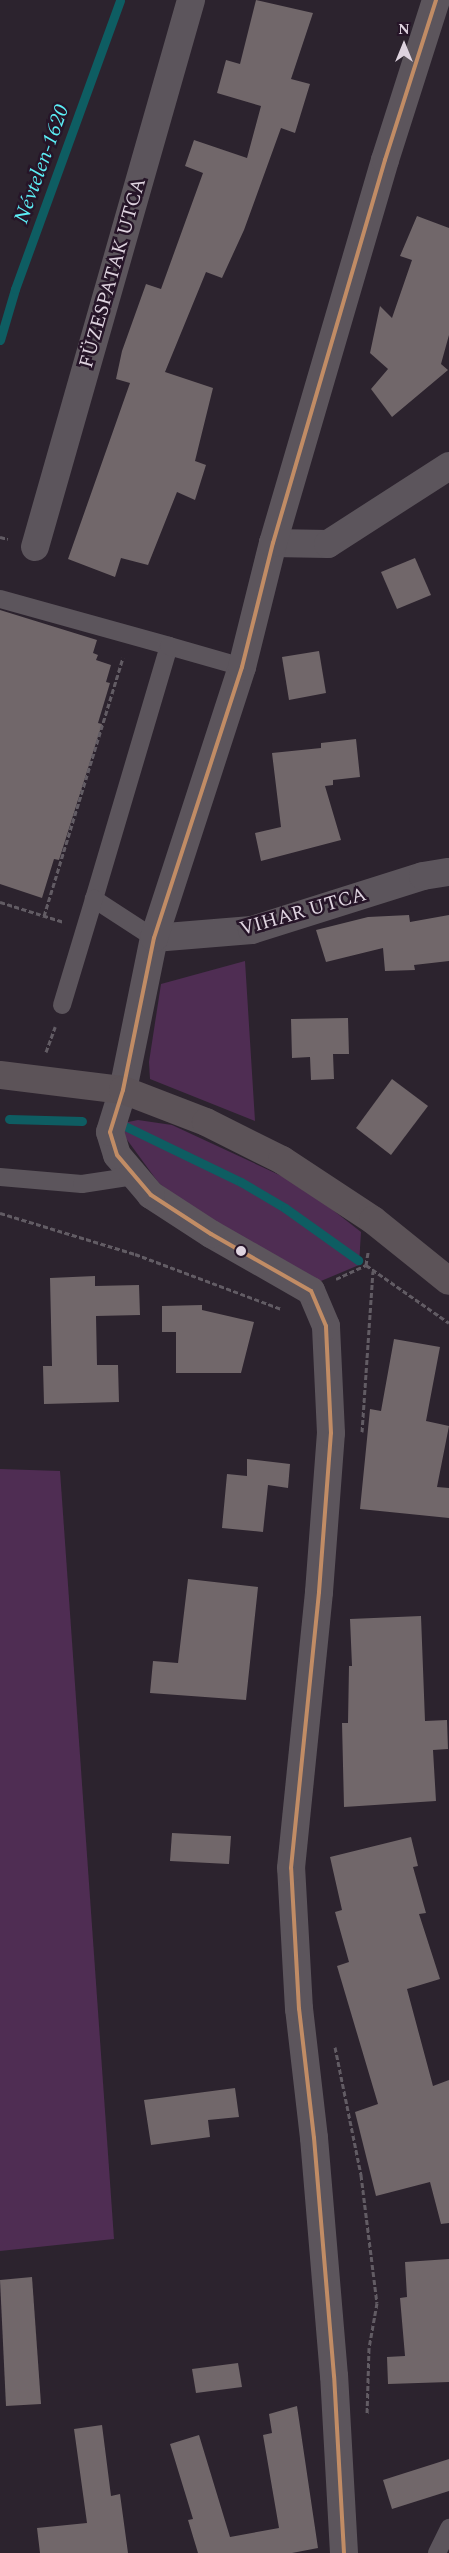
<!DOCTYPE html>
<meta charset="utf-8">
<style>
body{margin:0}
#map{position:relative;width:449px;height:2553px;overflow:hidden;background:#2c232e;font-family:Spectral,serif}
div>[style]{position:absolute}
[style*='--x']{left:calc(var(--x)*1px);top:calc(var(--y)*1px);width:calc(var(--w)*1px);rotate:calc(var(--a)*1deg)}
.green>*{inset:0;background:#4f2d53}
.stream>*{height:9px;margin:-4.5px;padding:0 4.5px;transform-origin:4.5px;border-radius:4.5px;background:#0e5d62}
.building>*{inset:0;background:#71676a}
.path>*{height:3px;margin-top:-1.5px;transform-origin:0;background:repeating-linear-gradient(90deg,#625c64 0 5px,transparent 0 7.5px)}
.lane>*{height:18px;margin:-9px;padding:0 9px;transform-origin:9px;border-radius:9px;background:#5c555c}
.street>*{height:28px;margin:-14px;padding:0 14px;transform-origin:14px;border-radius:14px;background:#5c555c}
.secondary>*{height:28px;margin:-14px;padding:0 14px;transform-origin:14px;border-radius:14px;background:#5c5358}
.bus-1>*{height:4px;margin:-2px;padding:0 2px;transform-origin:2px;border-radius:2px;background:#c18c65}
.dots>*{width:14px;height:14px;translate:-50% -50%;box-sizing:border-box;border:2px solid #261528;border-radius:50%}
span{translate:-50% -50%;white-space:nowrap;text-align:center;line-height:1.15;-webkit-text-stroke:5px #261528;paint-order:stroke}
.street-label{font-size:20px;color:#ded3df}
.water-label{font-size:21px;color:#5ceef5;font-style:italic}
.north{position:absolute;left:379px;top:20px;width:50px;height:50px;-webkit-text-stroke:4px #261528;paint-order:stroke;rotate:0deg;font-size:14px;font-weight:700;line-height:20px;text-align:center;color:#ded3df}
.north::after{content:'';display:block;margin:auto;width:18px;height:22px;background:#ded3df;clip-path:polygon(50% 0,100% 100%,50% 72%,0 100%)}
</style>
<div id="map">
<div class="green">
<div style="clip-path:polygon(245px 961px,255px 1121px,150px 1079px,149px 1062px,161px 984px)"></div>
<div style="clip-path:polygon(138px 1120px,172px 1125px,301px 1185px,361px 1232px,359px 1265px,321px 1281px,189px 1210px,158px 1182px,125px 1137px,123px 1123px)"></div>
<div style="clip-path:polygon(0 1469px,60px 1471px,114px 2239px,0 2251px)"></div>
</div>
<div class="stream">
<div style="--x:0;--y:340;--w:53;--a:-73.6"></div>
<div style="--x:15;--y:289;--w:307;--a:-70"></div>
<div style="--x:9;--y:1119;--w:73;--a:1.6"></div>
<div style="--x:127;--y:1127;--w:127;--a:25.8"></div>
<div style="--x:241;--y:1182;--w:51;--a:30.6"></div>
<div style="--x:285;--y:1208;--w:90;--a:35.5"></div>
</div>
<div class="building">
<div style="clip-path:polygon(256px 0,313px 13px,291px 79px,310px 84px,295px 133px,281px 128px,244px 230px,222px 278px,206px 272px,165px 372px,213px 388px,195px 461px,206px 465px,195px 500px,177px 492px,148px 565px,121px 558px,115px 577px,68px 559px,130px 383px,116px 379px,122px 351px,146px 284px,161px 289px,203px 173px,185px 166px,194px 140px,247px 158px,261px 106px,217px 93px,226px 60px,240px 64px)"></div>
<div style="clip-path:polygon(417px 216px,449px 228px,449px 335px,441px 364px,448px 370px,392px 417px,371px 389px,388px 369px,370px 353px,380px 306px,392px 318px,412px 260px,400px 256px)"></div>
<div style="clip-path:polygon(415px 558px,431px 595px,397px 609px,381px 572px)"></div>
<div style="clip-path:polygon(0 610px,97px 640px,93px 653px,98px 655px,96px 660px,111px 665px,106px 682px,110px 683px,98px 723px,102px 724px,59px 860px,54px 859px,42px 898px,0 884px)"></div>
<div style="clip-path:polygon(319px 651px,326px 693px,289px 700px,282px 657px)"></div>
<div style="clip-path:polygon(356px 739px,360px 777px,333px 780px,333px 785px,325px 786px,341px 840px,261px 861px,255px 833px,281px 827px,272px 753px,321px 748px,321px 743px)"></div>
<div style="clip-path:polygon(409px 915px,410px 922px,449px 915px,449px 961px,414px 965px,415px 970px,385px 971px,383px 948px,326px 962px,316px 930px,368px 917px)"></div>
<div style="clip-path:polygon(348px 1018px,349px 1054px,333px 1054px,334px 1079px,311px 1080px,310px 1057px,292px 1058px,291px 1019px)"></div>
<div style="clip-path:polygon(392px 1079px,428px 1106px,391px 1155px,356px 1128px)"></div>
<div style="clip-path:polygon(95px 1276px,95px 1286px,139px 1285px,140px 1315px,96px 1316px,97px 1365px,118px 1365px,119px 1402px,44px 1404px,43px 1366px,52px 1366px,50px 1278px)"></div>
<div style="clip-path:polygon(202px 1305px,202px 1310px,254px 1322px,241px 1373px,176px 1373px,176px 1332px,162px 1332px,162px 1306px)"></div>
<div style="clip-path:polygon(394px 1339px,440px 1347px,426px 1421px,449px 1426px,437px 1487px,449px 1488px,449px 1518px,360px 1509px,370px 1409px,381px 1411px)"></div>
<div style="clip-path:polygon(247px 1459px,290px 1464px,288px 1488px,268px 1485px,263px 1532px,222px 1528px,227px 1474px,247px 1476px)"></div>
<div style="clip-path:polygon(188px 1579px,258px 1587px,246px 1700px,150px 1693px,153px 1661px,178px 1663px)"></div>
<div style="clip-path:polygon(421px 1616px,425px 1721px,447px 1720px,448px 1749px,433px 1750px,436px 1801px,344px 1807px,342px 1723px,348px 1723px,349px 1666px,352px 1666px,350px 1619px)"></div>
<div style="clip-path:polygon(172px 1833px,231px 1836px,229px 1864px,170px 1861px)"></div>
<div style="clip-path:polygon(411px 1837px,418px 1866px,413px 1867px,426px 1913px,419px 1914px,440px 1979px,407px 1989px,433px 2086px,449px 2080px,449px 2223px,441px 2224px,430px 2182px,376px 2196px,355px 2112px,378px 2104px,337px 1966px,349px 1962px,335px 1912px,342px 1910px,330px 1857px)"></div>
<div style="clip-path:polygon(235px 2088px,239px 2117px,208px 2120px,210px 2137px,151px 2145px,144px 2100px)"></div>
<div style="clip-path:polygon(449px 2259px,449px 2382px,388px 2384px,387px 2357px,405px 2356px,400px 2298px,407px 2297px,405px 2262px)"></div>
<div style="clip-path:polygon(32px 2277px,41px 2404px,6px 2406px,0 2280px)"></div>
<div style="clip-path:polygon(238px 2363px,242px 2387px,196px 2393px,192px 2369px)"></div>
<div style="clip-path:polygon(297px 2406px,318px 2548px,292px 2553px,198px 2553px,188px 2520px,193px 2519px,170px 2444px,199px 2435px,230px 2537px,279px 2528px,263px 2435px,272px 2433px,269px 2414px)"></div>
<div style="clip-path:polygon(102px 2425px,111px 2496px,120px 2494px,128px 2553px,40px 2553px,37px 2528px,87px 2523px,74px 2429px)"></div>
<div style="clip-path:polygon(449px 2459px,449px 2491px,392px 2509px,383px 2480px)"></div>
</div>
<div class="path">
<div style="--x:0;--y:537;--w:8;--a:14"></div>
<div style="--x:0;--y:902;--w:67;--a:17.4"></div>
<div style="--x:44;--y:916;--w:270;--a:-73"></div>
<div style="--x:46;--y:1052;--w:27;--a:-70"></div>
<div style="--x:0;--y:1213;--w:141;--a:16.9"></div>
<div style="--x:135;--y:1254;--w:156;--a:20.6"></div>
<div style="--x:366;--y:1265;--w:101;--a:34.9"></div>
<div style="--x:336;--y:1279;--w:33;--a:-25"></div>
<div style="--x:366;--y:1265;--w:13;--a:-81"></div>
<div style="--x:362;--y:1432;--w:161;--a:-86.1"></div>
<div style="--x:335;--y:2047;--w:131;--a:78.5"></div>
<div style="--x:361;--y:2175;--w:129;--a:82.9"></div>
<div style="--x:377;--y:2303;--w:46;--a:100.1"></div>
<div style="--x:369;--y:2348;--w:66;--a:91.7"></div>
</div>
<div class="lane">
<div style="--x:0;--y:599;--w:175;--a:15.5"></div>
<div style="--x:154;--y:938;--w:72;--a:-147"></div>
<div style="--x:94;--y:899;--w:264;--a:-73.5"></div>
<div style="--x:169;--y:646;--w:76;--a:16"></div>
<div style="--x:62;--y:1005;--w:111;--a:-73.2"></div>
<div style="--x:0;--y:1177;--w:82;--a:4.9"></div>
<div style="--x:82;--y:1184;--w:54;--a:-8.6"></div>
<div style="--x:437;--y:2553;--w:28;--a:-64"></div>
</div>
<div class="street">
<div style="--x:273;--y:543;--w:55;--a:1"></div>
<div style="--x:328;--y:544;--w:144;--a:-32.8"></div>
<div style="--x:35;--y:547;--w:569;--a:-74.08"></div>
<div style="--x:154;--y:938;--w:98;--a:-4.7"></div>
<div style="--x:252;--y:930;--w:179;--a:-17.5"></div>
<div style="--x:423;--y:876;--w:26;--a:-9"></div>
<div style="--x:344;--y:2553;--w:177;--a:-93.2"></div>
<div style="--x:334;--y:2376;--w:239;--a:-94.8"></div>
<div style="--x:314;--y:2138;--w:130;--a:-96.6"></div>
<div style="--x:299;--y:2009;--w:141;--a:-93.2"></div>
<div style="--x:291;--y:1868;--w:277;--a:-84.2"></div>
<div style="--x:319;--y:1592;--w:159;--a:-85.7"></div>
<div style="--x:331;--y:1433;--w:107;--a:-92.7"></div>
<div style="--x:326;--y:1326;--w:38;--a:-113"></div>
<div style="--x:311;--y:1291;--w:115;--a:-150.3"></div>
<div style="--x:211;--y:1234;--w:72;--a:-147"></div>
<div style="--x:151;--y:1195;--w:52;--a:-130.4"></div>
<div style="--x:117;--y:1155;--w:24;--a:-107"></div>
<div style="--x:110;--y:1132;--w:44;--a:-72.8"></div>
<div style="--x:123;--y:1090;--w:155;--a:-78.5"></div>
<div style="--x:154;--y:938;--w:285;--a:-72"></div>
<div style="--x:242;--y:667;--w:128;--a:-76"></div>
<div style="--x:273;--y:543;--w:399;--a:-73.7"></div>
<div style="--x:385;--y:160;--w:168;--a:-72.3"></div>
</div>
<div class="secondary">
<div style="--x:0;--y:1075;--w:124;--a:7"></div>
<div style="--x:123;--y:1090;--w:89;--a:21.1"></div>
<div style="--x:206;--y:1122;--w:85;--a:26.6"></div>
<div style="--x:282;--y:1160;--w:109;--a:33.4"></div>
<div style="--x:373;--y:1220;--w:97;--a:38.8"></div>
</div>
<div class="bus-1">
<div style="--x:344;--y:2553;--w:177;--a:-93.2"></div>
<div style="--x:334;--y:2376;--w:239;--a:-94.8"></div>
<div style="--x:314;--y:2138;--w:130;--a:-96.6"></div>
<div style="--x:299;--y:2009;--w:141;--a:-93.2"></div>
<div style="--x:291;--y:1868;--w:277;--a:-84.2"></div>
<div style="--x:319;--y:1592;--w:159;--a:-85.7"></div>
<div style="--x:331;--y:1433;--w:107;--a:-92.7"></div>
<div style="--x:326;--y:1326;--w:38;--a:-113"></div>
<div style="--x:311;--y:1291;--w:115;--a:-150.3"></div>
<div style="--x:211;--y:1234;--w:72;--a:-147"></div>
<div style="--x:151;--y:1195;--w:52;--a:-130.4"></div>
<div style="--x:117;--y:1155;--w:24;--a:-107"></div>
<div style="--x:110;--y:1132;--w:44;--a:-72.8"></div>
<div style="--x:123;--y:1090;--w:155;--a:-78.5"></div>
<div style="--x:154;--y:938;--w:285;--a:-72"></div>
<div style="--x:242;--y:667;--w:128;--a:-76"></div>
<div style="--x:273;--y:543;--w:399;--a:-73.7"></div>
<div style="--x:385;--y:160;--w:168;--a:-72.3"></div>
</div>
<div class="dots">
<div style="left:241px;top:1251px;background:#ded3df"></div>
</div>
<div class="street-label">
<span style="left:113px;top:273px;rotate:-74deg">FÜZESPATAK UTCA</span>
<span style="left:303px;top:912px;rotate:-16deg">VIHAR UTCA</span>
</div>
<div class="water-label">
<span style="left:42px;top:164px;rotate:-70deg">Névtelen-1620</span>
</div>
<div class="north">N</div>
</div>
